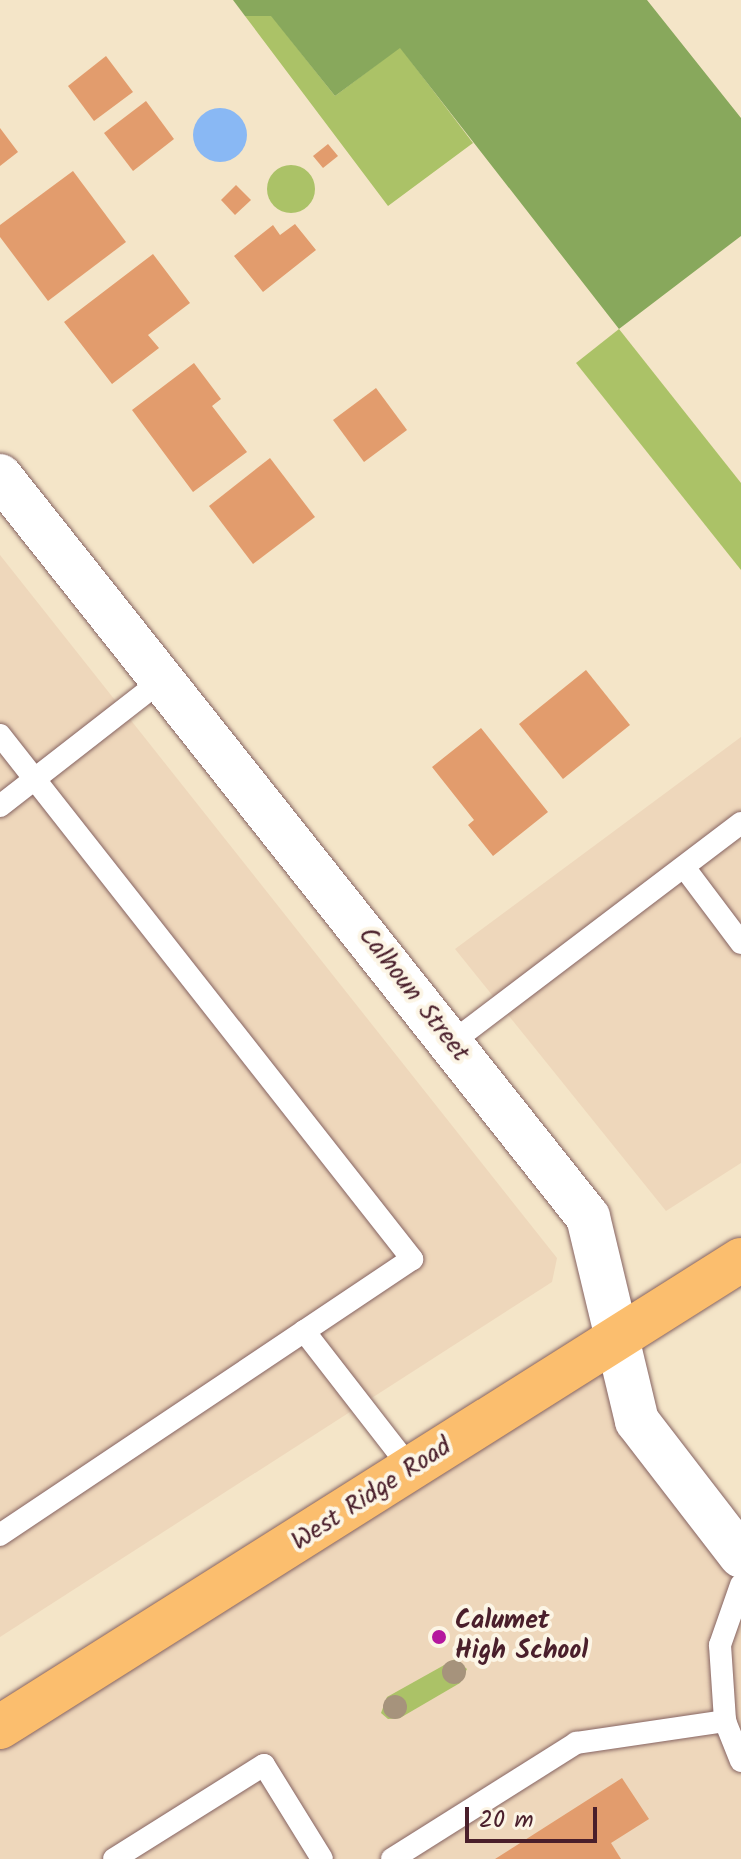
<!DOCTYPE html>
<style>
body{margin:0}
#map{position:relative;width:741px;height:1859px;overflow:hidden;background:#f4e5c8;font-family:Kalam,sans-serif}
div>[style]{position:absolute}
[style*='--x']{left:calc(var(--x)*1px);top:calc(var(--y)*1px);width:calc(var(--w)*1px);rotate:calc(var(--a)*1deg)}
.built>*{inset:0;background:#eed7bb}
.green>*{inset:0;background:#abc267}
.round{border-radius:50%}
.forest>*{inset:0;background:#88a85c}
.water>*{inset:0;background:#89b8f4}
.building>*{inset:0;background:#e29c6d}
.roads{filter:drop-shadow(0 0 2px #866462) drop-shadow(0 0 2px #866462)}
.service>*{height:22px;margin:-11px;padding:0 11px;transform-origin:11px;border-radius:11px;background:#fff}
.minor>*{height:44px;margin:-22px;padding:0 22px;transform-origin:22px;border-radius:22px;background:#fff}
.primary>*{height:44px;margin:-22px;padding:0 22px;transform-origin:22px;border-radius:22px;background:#fbbe6e}
.trees>*{width:24px;height:24px;margin:-12px;border-radius:50%;background:#a6937c}
.dots>*{width:22px;height:22px;translate:-50% -50%;box-sizing:border-box;border:4px solid #fcf5e5;border-radius:50%}
span{translate:-50% -50%;white-space:nowrap;text-align:center;line-height:1.15;-webkit-text-stroke:8px #fcf5e5;paint-order:stroke}
.street-label{font-size:26px;color:#4a1f2b}
.poi-label{font-size:26px;color:#4a1f2b;font-weight:700}
.left{translate:0 -50%;text-align:left}
.scale{position:absolute;left:465px;top:1807px;width:132px;height:36px;box-sizing:border-box;border:4px solid #4a1f2b;border-top:0;padding-left:10px;font-size:24px;line-height:28px;white-space:nowrap;color:#4a1f2b;-webkit-text-stroke:6px #fcf5e5;paint-order:stroke}
</style>
<div id="map">
<div class="built">
<div style="clip-path:polygon(0 555px,557px 1258px,552px 1282px,0 1637px)"></div>
<div style="clip-path:polygon(741px 737px,741px 1163px,666px 1211px,455px 949px)"></div>
<div style="clip-path:polygon(620px 1338px,637px 1421px,741px 1552px,741px 1859px,0 1859px,0 1722px)"></div>
</div>
<div class="green">
<div style="clip-path:polygon(271px 15px,335px 96px,400px 47px,473px 143px,388px 206px,245px 16px)"></div>
<div class="round" style="left:267px;top:165px;width:48px;height:48px"></div>
<div style="clip-path:polygon(619px 329px,741px 483px,741px 570px,576px 363px)"></div>
<div style="clip-path:polygon(455px 1659px,467px 1669px,460px 1683px,400px 1718px,388px 1719px,381px 1713px,387px 1697px)"></div>
</div>
<div class="forest">
<div style="clip-path:polygon(233px 0,647px 0,741px 118px,741px 236px,619px 329px,400px 48px,335px 96px,271px 16px,245px 16px)"></div>
</div>
<div class="water">
<div class="round" style="left:193px;top:108px;width:54px;height:54px"></div>
</div>
<div class="building">
<div style="clip-path:polygon(106px 56px,133px 92px,94px 121px,68px 86px)"></div>
<div style="clip-path:polygon(146px 101px,174px 139px,133px 171px,104px 133px)"></div>
<div style="clip-path:polygon(0 128px,18px 152px,0 166px)"></div>
<div style="clip-path:polygon(328px 144px,338px 156px,323px 168px,313px 156px)"></div>
<div style="clip-path:polygon(73px 171px,126px 242px,48px 301px,0 237px,0 225px)"></div>
<div style="clip-path:polygon(236px 185px,251px 200px,235px 215px,221px 200px)"></div>
<div style="clip-path:polygon(295px 224px,316px 250px,263px 292px,234px 256px,273px 225px,280px 235px)"></div>
<div style="clip-path:polygon(153px 254px,190px 303px,148px 335px,159px 348px,112px 384px,64px 322px)"></div>
<div style="clip-path:polygon(194px 363px,221px 399px,212px 406px,247px 452px,193px 492px,132px 410px)"></div>
<div style="clip-path:polygon(376px 388px,407px 430px,364px 462px,333px 420px)"></div>
<div style="clip-path:polygon(270px 458px,315px 517px,253px 564px,209px 506px)"></div>
<div style="clip-path:polygon(586px 670px,630px 725px,563px 779px,519px 724px)"></div>
<div style="clip-path:polygon(481px 728px,548px 812px,493px 856px,468px 825px,474px 820px,432px 767px)"></div>
<div style="clip-path:polygon(622px 1778px,649px 1819px,611px 1843px,621px 1859px,495px 1859px)"></div>
</div>
<div class="roads">
<div class="service">
<div style="--x:0;--y:735;--w:667;--a:51.82"></div>
<div style="--x:412;--y:1259;--w:496;--a:146.2"></div>
<div style="--x:0;--y:806;--w:207;--a:-37.9"></div>
<div style="--x:684;--y:867;--w:95;--a:53.1"></div>
<div style="--x:451;--y:1043;--w:364;--a:-37.2"></div>
<div style="--x:304;--y:1331;--w:176;--a:52.2"></div>
<div style="--x:741;--y:1585;--w:64;--a:109.3"></div>
<div style="--x:720;--y:1645;--w:76;--a:86.2"></div>
<div style="--x:725;--y:1721;--w:43;--a:68.2"></div>
<div style="--x:114;--y:1859;--w:177;--a:-32.1"></div>
<div style="--x:264;--y:1765;--w:110;--a:58.3"></div>
<div style="--x:392;--y:1859;--w:218;--a:-32.2"></div>
<div style="--x:576;--y:1743;--w:151;--a:-8.4"></div>
</div>
<div class="minor">
<div style="--x:0;--y:476;--w:946;--a:51.57"></div>
<div style="--x:588;--y:1217;--w:210;--a:76.5"></div>
<div style="--x:637;--y:1421;--w:170;--a:52.4"></div>
</div>
<div class="primary">
<div style="--x:0;--y:1727;--w:876;--a:-32.22"></div>
</div>
</div>
<div class="trees">
<div style="left:454px;top:1672px"></div>
<div style="left:395px;top:1707px"></div>
</div>
<div class="dots">
<div style="left:439px;top:1637px;background:#b5179e"></div>
</div>
<div class="street-label">
<span style="left:413px;top:995px;rotate:52deg">Calhoun Street</span>
<span style="left:372px;top:1495px;rotate:-33deg">West Ridge Road</span>
</div>
<div class="poi-label">
<span class="left" style="left:455px;top:1637px">Calumet<br>High School</span>
</div>
<div class="scale">20 m</div>
</div>
